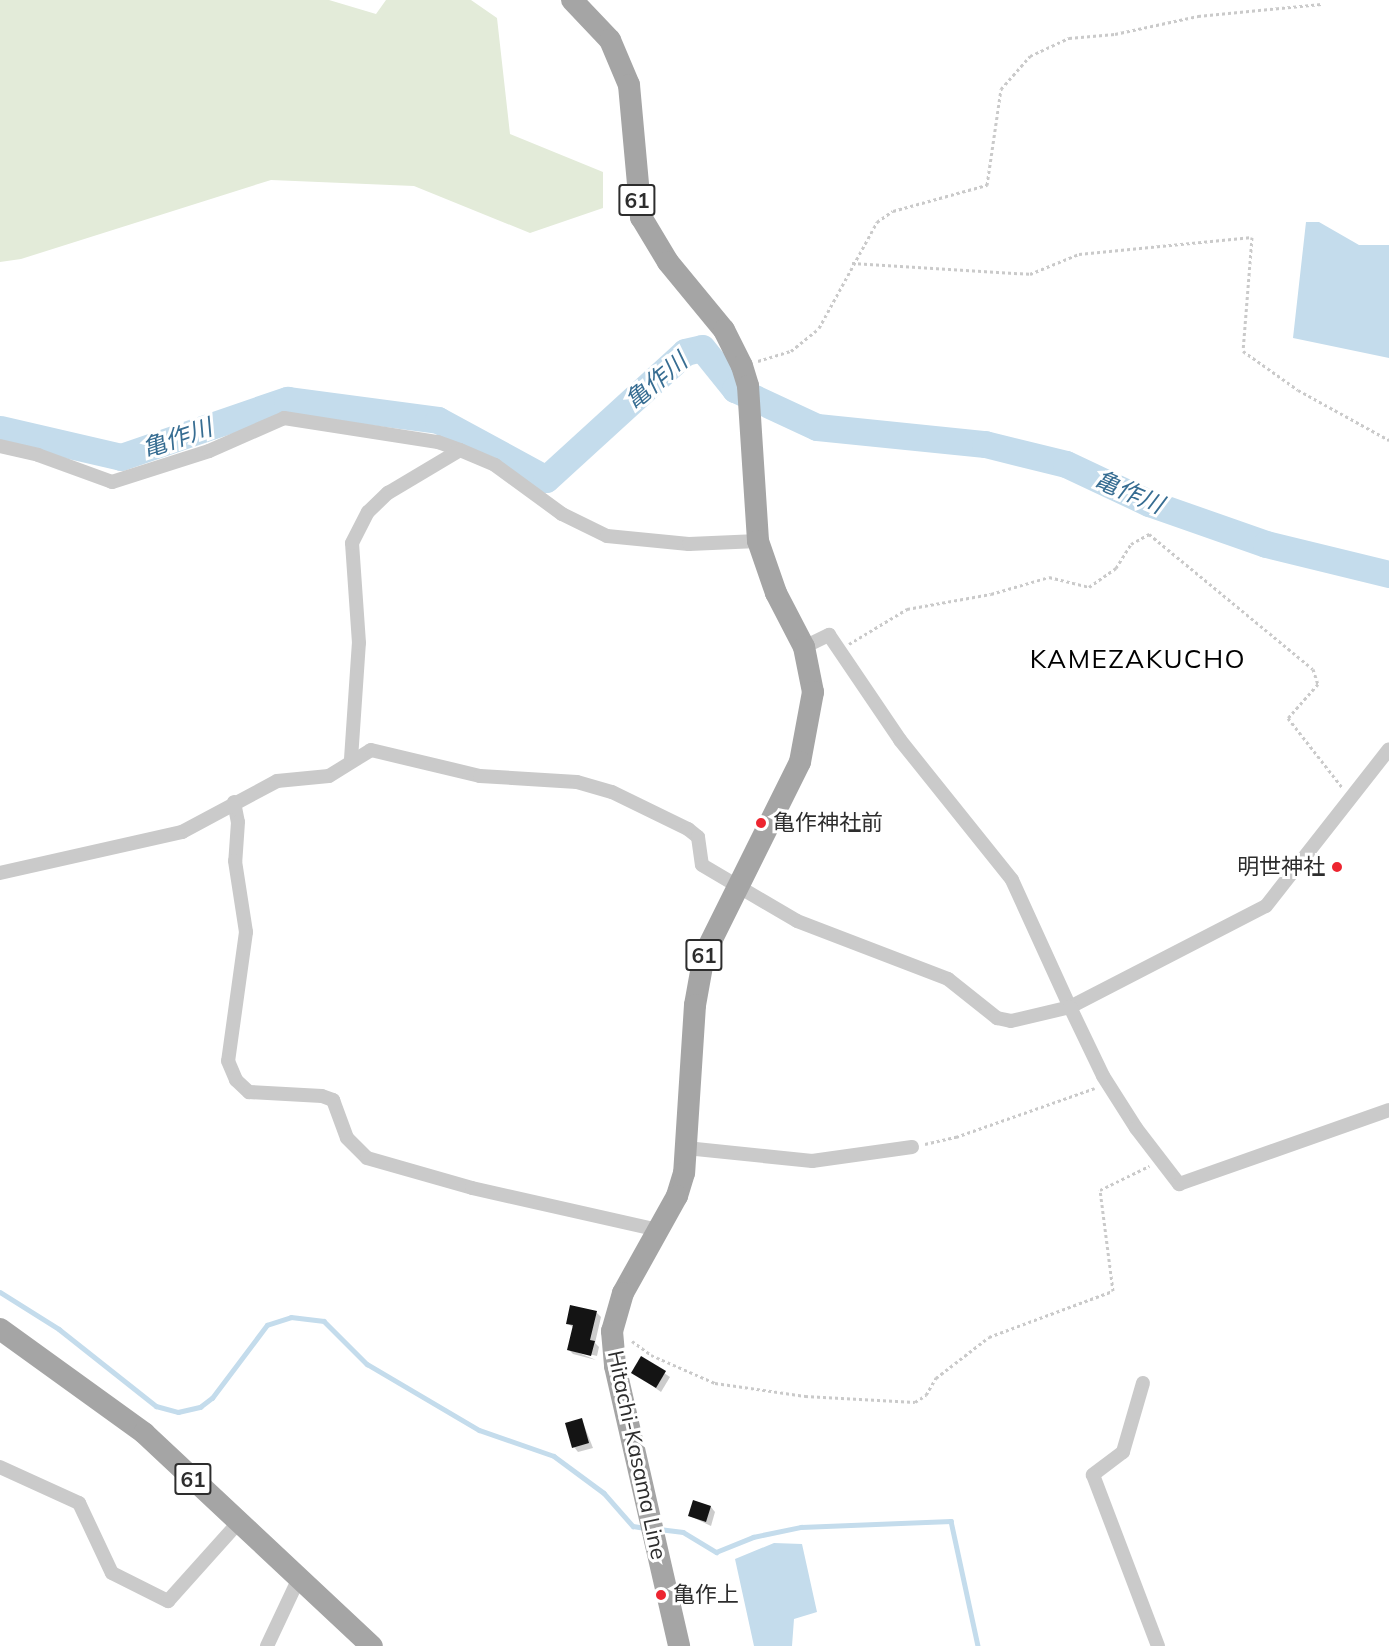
<!DOCTYPE html>
<meta charset="utf-8">
<style>
body{margin:0}
#map{position:relative;width:1389px;height:1646px;overflow:hidden;background:#fff;font-family:Mulish,"Noto Sans JP",sans-serif}
div>[style]{position:absolute}
[style*='--x']{left:calc(var(--x)*1px);top:calc(var(--y)*1px);width:calc(var(--w)*1px);rotate:calc(var(--a)*1deg)}
.green>*{inset:0;background:#e3ebd9}
.water>*{inset:0;background:#c4dcec}
.shadow>*{inset:0;background:#0003}
.stream>*{height:4.5px;margin:-2.25px;padding:0 2.25px;transform-origin:2.25px;border-radius:2.25px;background:#c4dcec}
.river>*{height:27px;margin:-13.5px;padding:0 13.5px;transform-origin:13.5px;border-radius:13.5px;background:#c4dcec}
.building>*{inset:0;background:#141414}
.path>*{height:3px;margin-top:-1.5px;transform-origin:0;background:repeating-linear-gradient(90deg,#cacaca 0 3px,transparent 0 6px)}
.street>*{height:14px;margin:-7px;padding:0 7px;transform-origin:7px;border-radius:7px;background:#cacaca}
.primary>*{height:22px;margin:-11px;padding:0 11px;transform-origin:11px;border-radius:11px;background:#a5a5a5}
.dots>*{width:16px;height:16px;translate:-50% -50%;box-sizing:border-box;border:3px solid #fff;border-radius:50%}
span{translate:-50% -50%;white-space:nowrap;text-align:center;line-height:1.15;-webkit-text-stroke:6px #fff;paint-order:stroke}
.shield-label span{padding:2px 4px;background:#fff;border:2px solid;border-radius:4px;-webkit-text-stroke-width:0}
.shield-label{font-size:21px;color:#2d2d2d;font-weight:700}
.poi-label{font-size:22px;color:#2d2d2d}
.left{translate:0 -50%;text-align:left}
.right{translate:-100% -50%;text-align:right}
.street-label{font-size:22px;color:#2d2d2d}
.water-label{font-size:24px;color:#376d92;font-style:italic}
.quarter-label{font-size:26px;color:#000;letter-spacing:1.5px}
</style>
<div id="map">
<div class="green">
<div style="clip-path:polygon(0 0,329px 0,376px 14px,386px 0,471px 0,497px 18px,510px 134px,603px 172px,603px 208px,530px 233px,414px 186px,271px 180px,21px 259px,0 262px)"></div>
</div>
<div class="water">
<div style="clip-path:polygon(1306px 222px,1319px 222px,1359px 245px,1389px 245px,1389px 358px,1293px 338px)"></div>
<div style="clip-path:polygon(774px 1543px,802px 1544px,817px 1612px,794px 1619px,792px 1646px,754px 1646px,735px 1559px)"></div>
</div>
<div class="shadow">
<div style="clip-path:polygon(597px 1313px,601px 1317px,595px 1343px,599px 1347px,597px 1356px,572px 1350px,596px 1360px,573px 1354px,569px 1350px,574px 1328px,567px 1323px)"></div>
<div style="clip-path:polygon(642px 1358px,670px 1377px,661px 1392px,633px 1372px)"></div>
<div style="clip-path:polygon(582px 1420px,593px 1448px,578px 1452px,574px 1447px)"></div>
<div style="clip-path:polygon(711px 1507px,715px 1512px,711px 1526px,690px 1516px)"></div>
</div>
<div class="stream">
<div style="--x:0;--y:1292;--w:70;--a:32.1"></div>
<div style="--x:59;--y:1329;--w:124;--a:38.4"></div>
<div style="--x:156;--y:1406;--w:23;--a:15"></div>
<div style="--x:178;--y:1412;--w:23;--a:-13"></div>
<div style="--x:200;--y:1407;--w:15;--a:-37"></div>
<div style="--x:212;--y:1398;--w:91;--a:-53"></div>
<div style="--x:267;--y:1325;--w:25;--a:-18"></div>
<div style="--x:291;--y:1317;--w:33;--a:7"></div>
<div style="--x:324;--y:1321;--w:61;--a:45"></div>
<div style="--x:367;--y:1364;--w:130;--a:30.5"></div>
<div style="--x:479;--y:1430;--w:79;--a:19.1"></div>
<div style="--x:554;--y:1456;--w:62;--a:36.5"></div>
<div style="--x:604;--y:1493;--w:44;--a:48.7"></div>
<div style="--x:633;--y:1526;--w:12;--a:9"></div>
<div style="--x:659;--y:1529;--w:24;--a:7"></div>
<div style="--x:683;--y:1532;--w:39;--a:31"></div>
<div style="--x:716;--y:1552;--w:40;--a:-22"></div>
<div style="--x:753;--y:1537;--w:49;--a:-11.8"></div>
<div style="--x:801;--y:1527;--w:150;--a:-2.3"></div>
<div style="--x:951;--y:1521;--w:128;--a:77.8"></div>
</div>
<div class="river">
<div style="--x:0;--y:429;--w:124;--a:13"></div>
<div style="--x:121;--y:457;--w:176;--a:-19"></div>
<div style="--x:287;--y:400;--w:152;--a:7.5"></div>
<div style="--x:438;--y:420;--w:123;--a:28.6"></div>
<div style="--x:546;--y:479;--w:188;--a:-42.4"></div>
<div style="--x:685;--y:352;--w:17;--a:-13"></div>
<div style="--x:702;--y:348;--w:53;--a:51.2"></div>
<div style="--x:735;--y:389;--w:90;--a:24.9"></div>
<div style="--x:817;--y:427;--w:169;--a:5.8"></div>
<div style="--x:985;--y:444;--w:83;--a:13.9"></div>
<div style="--x:1066;--y:464;--w:92;--a:25.2"></div>
<div style="--x:1149;--y:503;--w:124;--a:19.3"></div>
<div style="--x:1266;--y:544;--w:127;--a:13.7"></div>
</div>
<div class="building">
<div style="clip-path:polygon(570px 1305px,597px 1311px,590px 1340px,595px 1341px,591px 1356px,567px 1350px,573px 1325px,566px 1324px)"></div>
<div style="clip-path:polygon(641px 1356px,666px 1371px,656px 1388px,631px 1373px)"></div>
<div style="clip-path:polygon(582px 1418px,589px 1443px,572px 1448px,565px 1423px)"></div>
<div style="clip-path:polygon(693px 1500px,711px 1506px,706px 1522px,688px 1516px)"></div>
</div>
<div class="path">
<div style="--x:852;--y:263;--w:178;--a:3.5"></div>
<div style="--x:1030;--y:274;--w:53;--a:-22.2"></div>
<div style="--x:1079;--y:254;--w:174;--a:-5.6"></div>
<div style="--x:1252;--y:237;--w:114;--a:94.5"></div>
<div style="--x:1243;--y:351;--w:67;--a:35.3"></div>
<div style="--x:1298;--y:390;--w:104;--a:28.8"></div>
<div style="--x:758;--y:361;--w:34;--a:-17"></div>
<div style="--x:791;--y:351;--w:36;--a:-39"></div>
<div style="--x:819;--y:328;--w:121;--a:-61.3"></div>
<div style="--x:877;--y:222;--w:19;--a:-35"></div>
<div style="--x:893;--y:211;--w:98;--a:-15.5"></div>
<div style="--x:987;--y:185;--w:97;--a:-81.7"></div>
<div style="--x:1001;--y:89;--w:44;--a:-48.7"></div>
<div style="--x:1030;--y:56;--w:43;--a:-24.8"></div>
<div style="--x:1069;--y:38;--w:46;--a:-5"></div>
<div style="--x:1115;--y:34;--w:85;--a:-12.2"></div>
<div style="--x:1198;--y:16;--w:124;--a:-5.6"></div>
<div style="--x:849;--y:644;--w:68;--a:-31.1"></div>
<div style="--x:907;--y:609;--w:85;--a:-10.1"></div>
<div style="--x:991;--y:594;--w:60;--a:-16.3"></div>
<div style="--x:1049;--y:577;--w:41;--a:14"></div>
<div style="--x:1089;--y:587;--w:33;--a:-35"></div>
<div style="--x:1116;--y:568;--w:28;--a:-58"></div>
<div style="--x:1131;--y:544;--w:21;--a:-29"></div>
<div style="--x:1149;--y:534;--w:212;--a:39.5"></div>
<div style="--x:1313;--y:669;--w:16;--a:72"></div>
<div style="--x:1318;--y:684;--w:45;--a:131.4"></div>
<div style="--x:1288;--y:718;--w:88;--a:52"></div>
<div style="--x:925;--y:1144;--w:32;--a:-13"></div>
<div style="--x:956;--y:1137;--w:147;--a:-19.4"></div>
<div style="--x:632;--y:1341;--w:24;--a:36"></div>
<div style="--x:651;--y:1355;--w:70;--a:23.6"></div>
<div style="--x:715;--y:1383;--w:91;--a:8.2"></div>
<div style="--x:805;--y:1396;--w:110;--a:3.1"></div>
<div style="--x:915;--y:1402;--w:13;--a:-32"></div>
<div style="--x:926;--y:1395;--w:20;--a:-60"></div>
<div style="--x:936;--y:1378;--w:67;--a:-37.7"></div>
<div style="--x:989;--y:1337;--w:132;--a:-20.4"></div>
<div style="--x:1113;--y:1291;--w:102;--a:-97.3"></div>
<div style="--x:1100;--y:1190;--w:55;--a:-26.1"></div>
</div>
<div class="street">
<div style="--x:0;--y:446;--w:39;--a:13"></div>
<div style="--x:38;--y:455;--w:79;--a:20"></div>
<div style="--x:112;--y:482;--w:102;--a:-17.7"></div>
<div style="--x:209;--y:451;--w:82;--a:-23.7"></div>
<div style="--x:284;--y:418;--w:156;--a:8.9"></div>
<div style="--x:438;--y:442;--w:23;--a:20"></div>
<div style="--x:460;--y:450;--w:38;--a:23"></div>
<div style="--x:495;--y:465;--w:83;--a:36.2"></div>
<div style="--x:562;--y:514;--w:50;--a:26.1"></div>
<div style="--x:607;--y:536;--w:82;--a:5.6"></div>
<div style="--x:689;--y:544;--w:69;--a:-2.5"></div>
<div style="--x:804;--y:647;--w:28;--a:-26"></div>
<div style="--x:829;--y:635;--w:127;--a:55.9"></div>
<div style="--x:900;--y:740;--w:179;--a:51.3"></div>
<div style="--x:1012;--y:880;--w:140;--a:65.5"></div>
<div style="--x:1070;--y:1007;--w:220;--a:-27.3"></div>
<div style="--x:1266;--y:906;--w:199;--a:-51.9"></div>
<div style="--x:351;--y:759;--w:116;--a:-86.1"></div>
<div style="--x:359;--y:643;--w:100;--a:-94"></div>
<div style="--x:352;--y:543;--w:35;--a:-63"></div>
<div style="--x:368;--y:512;--w:28;--a:-44"></div>
<div style="--x:388;--y:493;--w:84;--a:-30.8"></div>
<div style="--x:234;--y:802;--w:20;--a:79"></div>
<div style="--x:238;--y:822;--w:39;--a:94"></div>
<div style="--x:235;--y:861;--w:72;--a:81.2"></div>
<div style="--x:246;--y:932;--w:130;--a:97.9"></div>
<div style="--x:228;--y:1061;--w:21;--a:67"></div>
<div style="--x:236;--y:1080;--w:18;--a:43"></div>
<div style="--x:249;--y:1092;--w:73;--a:3.1"></div>
<div style="--x:322;--y:1096;--w:12;--a:20"></div>
<div style="--x:333;--y:1100;--w:40;--a:69.8"></div>
<div style="--x:347;--y:1138;--w:28;--a:45"></div>
<div style="--x:367;--y:1158;--w:109;--a:15.9"></div>
<div style="--x:472;--y:1188;--w:191;--a:12.7"></div>
<div style="--x:0;--y:873;--w:187;--a:-12.7"></div>
<div style="--x:182;--y:832;--w:108;--a:-28.2"></div>
<div style="--x:277;--y:781;--w:52;--a:-5.5"></div>
<div style="--x:329;--y:776;--w:49;--a:-31.8"></div>
<div style="--x:371;--y:750;--w:112;--a:13.4"></div>
<div style="--x:480;--y:776;--w:97;--a:3.5"></div>
<div style="--x:577;--y:782;--w:36;--a:16"></div>
<div style="--x:612;--y:792;--w:85;--a:26"></div>
<div style="--x:688;--y:829;--w:13;--a:39"></div>
<div style="--x:698;--y:837;--w:28;--a:82"></div>
<div style="--x:702;--y:865;--w:110;--a:30.5"></div>
<div style="--x:797;--y:921;--w:162;--a:21"></div>
<div style="--x:948;--y:979;--w:63;--a:38.5"></div>
<div style="--x:997;--y:1018;--w:14;--a:12"></div>
<div style="--x:1011;--y:1021;--w:61;--a:-13.3"></div>
<div style="--x:1070;--y:1007;--w:76;--a:64.4"></div>
<div style="--x:1103;--y:1076;--w:62;--a:57.6"></div>
<div style="--x:1136;--y:1128;--w:71;--a:52.5"></div>
<div style="--x:1179;--y:1184;--w:223;--a:-19.4"></div>
<div style="--x:686;--y:1148;--w:127;--a:5.9"></div>
<div style="--x:812;--y:1161;--w:101;--a:-8"></div>
<div style="--x:1143;--y:1383;--w:72;--a:106.2"></div>
<div style="--x:1123;--y:1452;--w:38;--a:143"></div>
<div style="--x:1093;--y:1475;--w:183;--a:69.2"></div>
<div style="--x:0;--y:1467;--w:87;--a:24.5"></div>
<div style="--x:79;--y:1503;--w:77;--a:64.8"></div>
<div style="--x:112;--y:1573;--w:63;--a:26.6"></div>
<div style="--x:168;--y:1601;--w:106;--a:-48.1"></div>
<div style="--x:267;--y:1646;--w:75;--a:-64.8"></div>
</div>
<div class="primary">
<div style="--x:572;--y:0;--w:55;--a:46.5"></div>
<div style="--x:610;--y:40;--w:49;--a:67.1"></div>
<div style="--x:629;--y:85;--w:133;--a:84.8"></div>
<div style="--x:641;--y:217;--w:52;--a:59"></div>
<div style="--x:668;--y:262;--w:88;--a:50.5"></div>
<div style="--x:724;--y:330;--w:40;--a:63.4"></div>
<div style="--x:742;--y:366;--w:21;--a:73"></div>
<div style="--x:748;--y:386;--w:155;--a:86.3"></div>
<div style="--x:758;--y:541;--w:55;--a:70.9"></div>
<div style="--x:776;--y:593;--w:61;--a:62.6"></div>
<div style="--x:804;--y:647;--w:46;--a:78.7"></div>
<div style="--x:813;--y:692;--w:71;--a:100.5"></div>
<div style="--x:800;--y:762;--w:216;--a:116.4"></div>
<div style="--x:704;--y:955;--w:51;--a:100.2"></div>
<div style="--x:695;--y:1005;--w:168;--a:93.7"></div>
<div style="--x:684;--y:1173;--w:24;--a:107"></div>
<div style="--x:677;--y:1196;--w:111;--a:119.1"></div>
<div style="--x:623;--y:1293;--w:40;--a:106"></div>
<div style="--x:612;--y:1331;--w:35;--a:85"></div>
<div style="--x:615;--y:1366;--w:287;--a:77.1"></div>
<div style="--x:0;--y:1329;--w:178;--a:35.8"></div>
<div style="--x:144;--y:1433;--w:312;--a:43.1"></div>
</div>
<div class="dots">
<div style="left:761px;top:823px;background:#ed2530"></div>
<div style="left:1337px;top:867px;background:#ed2530"></div>
<div style="left:661px;top:1595px;background:#ed2530"></div>
</div>
<div class="shield-label">
<span style="left:637px;top:200px">61</span>
<span style="left:704px;top:955px">61</span>
<span style="left:193px;top:1479px">61</span>
</div>
<div class="poi-label">
<span class="left" style="left:773px;top:823px">亀作神社前</span>
<span class="right" style="left:1325px;top:867px">明世神社</span>
<span class="left" style="left:673px;top:1595px">亀作上</span>
</div>
<div class="street-label">
<span style="left:637px;top:1455px;rotate:78deg">Hitachi-Kasama Line</span>
</div>
<div class="water-label">
<span style="left:656px;top:381px;rotate:-40deg">亀作川</span>
<span style="left:177px;top:438px;rotate:-19deg">亀作川</span>
<span style="left:1129px;top:492px;rotate:23deg">亀作川</span>
</div>
<div class="quarter-label">
<span style="left:1138px;top:659px">KAMEZAKUCHO</span>
</div>
</div>
